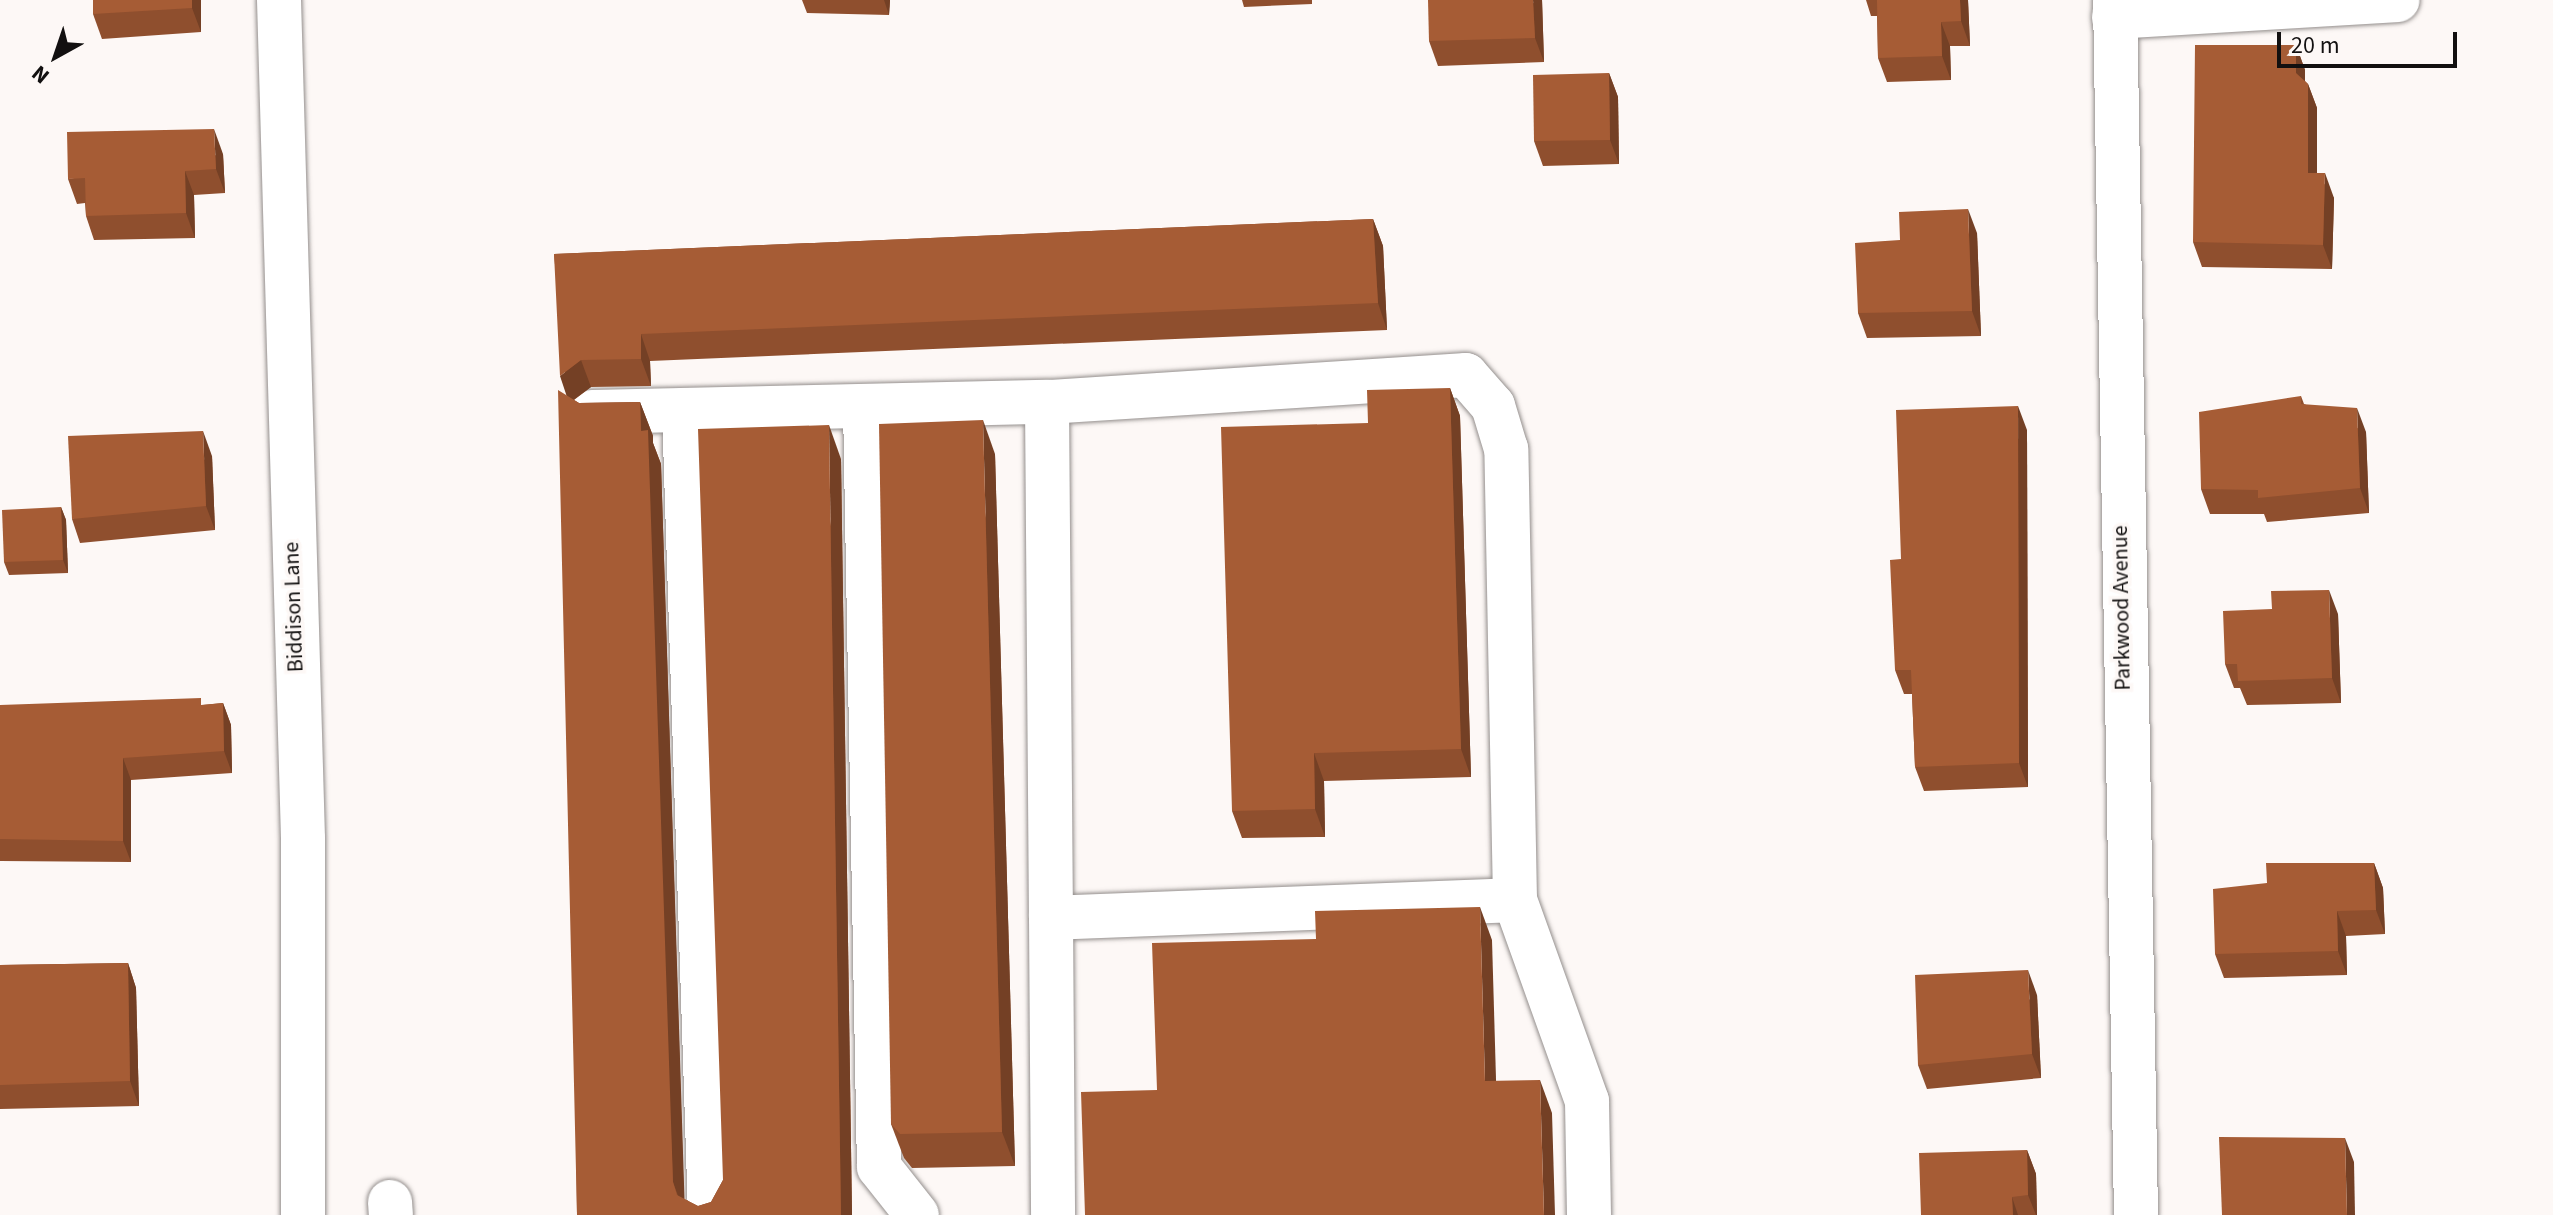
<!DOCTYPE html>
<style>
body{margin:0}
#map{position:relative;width:2553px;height:1215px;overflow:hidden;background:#fdf8f6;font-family:"Source Sans 3",sans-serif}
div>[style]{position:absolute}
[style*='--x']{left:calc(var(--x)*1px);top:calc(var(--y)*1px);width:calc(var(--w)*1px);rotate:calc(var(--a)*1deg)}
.roads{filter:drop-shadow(0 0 2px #948f8d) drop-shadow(0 0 2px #948f8d)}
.minor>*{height:44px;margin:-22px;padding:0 22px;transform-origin:22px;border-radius:22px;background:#fff}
.wall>*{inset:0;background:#8f4f2e}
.shaded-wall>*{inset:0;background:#744025}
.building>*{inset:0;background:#a65c35}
span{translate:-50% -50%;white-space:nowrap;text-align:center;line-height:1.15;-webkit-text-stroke:7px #fdf8f6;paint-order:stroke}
.street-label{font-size:22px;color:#121010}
.north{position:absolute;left:16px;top:16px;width:80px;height:80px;-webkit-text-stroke:6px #fdf8f6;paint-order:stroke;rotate:220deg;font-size:22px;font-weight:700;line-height:32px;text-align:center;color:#121010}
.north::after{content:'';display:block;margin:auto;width:28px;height:36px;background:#121010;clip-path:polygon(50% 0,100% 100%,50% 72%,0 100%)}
.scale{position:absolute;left:2277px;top:32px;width:180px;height:36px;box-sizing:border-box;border:4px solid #121010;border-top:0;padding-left:10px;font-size:24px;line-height:28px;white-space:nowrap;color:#121010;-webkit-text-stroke:6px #fdf8f6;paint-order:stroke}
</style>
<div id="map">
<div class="roads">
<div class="minor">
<div style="--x:279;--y:0;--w:839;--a:88.36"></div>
<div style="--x:303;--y:839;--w:376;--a:90"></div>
<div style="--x:2115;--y:0;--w:1215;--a:89.01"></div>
<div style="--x:2114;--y:17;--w:284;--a:-3.4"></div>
<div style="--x:865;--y:406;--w:761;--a:88.95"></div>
<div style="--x:879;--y:1167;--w:61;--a:51.6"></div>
<div style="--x:684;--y:410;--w:805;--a:88.15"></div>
<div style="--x:592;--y:412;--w:455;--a:-1.3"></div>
<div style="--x:1515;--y:900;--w:214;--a:70.3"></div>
<div style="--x:1587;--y:1101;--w:114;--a:89"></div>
<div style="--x:1051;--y:918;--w:464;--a:-2.2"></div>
<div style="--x:1515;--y:900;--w:451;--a:-91.1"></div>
<div style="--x:1506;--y:449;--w:45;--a:-106.8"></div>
<div style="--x:1493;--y:406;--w:41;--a:-131.1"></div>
<div style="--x:1466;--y:375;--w:420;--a:176.3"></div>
<div style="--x:1047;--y:402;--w:516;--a:89.56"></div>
<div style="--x:1051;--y:918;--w:297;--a:89.6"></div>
<div style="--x:390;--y:1202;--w:13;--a:86"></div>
</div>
</div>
<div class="wall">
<div style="clip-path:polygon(93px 0,201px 0,201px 32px,102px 39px,93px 14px)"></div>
<div style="clip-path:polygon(802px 0,890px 0,889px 15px,807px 13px)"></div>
<div style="clip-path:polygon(1242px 0,1312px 0,1312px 4px,1244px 7px)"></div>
<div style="clip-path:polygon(1542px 0,1544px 62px,1438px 66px,1429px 41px)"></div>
<div style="clip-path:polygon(1866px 0,1968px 0,1970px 46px,1950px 46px,1951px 80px,1887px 82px,1878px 58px,1877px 16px,1871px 16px)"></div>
<div style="clip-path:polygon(2296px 45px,2305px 70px,2305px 81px,2308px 84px,2317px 108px,2317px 173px,2334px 198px,2332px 269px,2202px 267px,2193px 242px)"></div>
<div style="clip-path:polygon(1609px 73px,1618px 97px,1619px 164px,1543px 166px,1534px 141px)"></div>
<div style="clip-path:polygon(223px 154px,225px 193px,194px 195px,195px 238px,94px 240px,86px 216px,85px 203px,77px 204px,68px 179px)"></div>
<div style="clip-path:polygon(1373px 219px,1383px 246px,1387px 330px,650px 361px,651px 386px,591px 387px,574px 400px,579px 403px,640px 402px,653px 436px,653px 443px,661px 464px,684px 1199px,698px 1206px,711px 1202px,723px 1180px,841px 459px,852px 1215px,577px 1215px,567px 396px,554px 254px)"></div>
<div style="clip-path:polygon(1977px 233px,1981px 336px,1867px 338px,1858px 313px,1900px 240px)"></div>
<div style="clip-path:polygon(1450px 388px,1460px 416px,1471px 777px,1324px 781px,1325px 837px,1242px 838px,1232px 811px,1368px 423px)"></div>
<div style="clip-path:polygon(2301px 396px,2304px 404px,2366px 432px,2369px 513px,2267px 522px,2264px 514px,2210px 514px,2201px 489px)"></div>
<div style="clip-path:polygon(2027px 430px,2028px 787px,1924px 791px,1915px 767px,1912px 694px,1904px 694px,1895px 670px,1901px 559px)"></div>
<div style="clip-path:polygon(995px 454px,1015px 1166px,912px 1168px,904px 1158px,891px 1124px)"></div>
<div style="clip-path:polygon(212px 456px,215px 530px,80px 543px,72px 519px)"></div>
<div style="clip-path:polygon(61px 507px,66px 520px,68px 573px,9px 575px,4px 562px)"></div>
<div style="clip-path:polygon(2338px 614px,2341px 703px,2247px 705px,2240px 688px,2234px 688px,2225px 664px)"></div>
<div style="clip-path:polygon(223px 703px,231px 725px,232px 773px,131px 780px,131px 862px,0 861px,0 705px,203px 705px)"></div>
<div style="clip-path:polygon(2374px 863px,2383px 888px,2385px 934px,2346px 936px,2347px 975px,2224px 978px,2215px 954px,2267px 883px)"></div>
<div style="clip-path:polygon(128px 963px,136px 988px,139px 1106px,0 1109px,0 965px)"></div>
<div style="clip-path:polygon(2037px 995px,2041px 1078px,1927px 1089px,1918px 1065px)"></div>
<div style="clip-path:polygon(2027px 1150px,2036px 1174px,2037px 1215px,1921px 1215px)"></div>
</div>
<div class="shaded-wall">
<div style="clip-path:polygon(192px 0,201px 0,201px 32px,192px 8px)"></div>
<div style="clip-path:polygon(884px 0,890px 0,889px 15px)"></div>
<div style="clip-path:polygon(1533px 0,1542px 0,1544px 62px,1535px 38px)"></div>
<div style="clip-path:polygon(1960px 0,1968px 0,1970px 46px,1961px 21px)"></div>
<div style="clip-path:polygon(1941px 22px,1950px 46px,1951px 80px,1942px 56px)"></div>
<div style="clip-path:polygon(2296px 45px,2305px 70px,2305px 97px,2296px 73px)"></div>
<div style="clip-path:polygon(1609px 73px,1618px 97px,1619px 164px,1610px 140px)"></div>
<div style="clip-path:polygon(2308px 84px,2317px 108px,2317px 197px,2308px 173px)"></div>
<div style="clip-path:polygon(214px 129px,223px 154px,225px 193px,216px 169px)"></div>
<div style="clip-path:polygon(185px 171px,194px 195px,195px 238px,186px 213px)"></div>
<div style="clip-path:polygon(2325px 173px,2334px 198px,2332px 269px,2323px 245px)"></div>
<div style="clip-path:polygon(1968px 209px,1977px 233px,1981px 336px,1972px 311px)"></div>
<div style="clip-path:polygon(1373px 219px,1383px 246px,1387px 330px,1378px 303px)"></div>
<div style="clip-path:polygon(641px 334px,650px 361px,651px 386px,641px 359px)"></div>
<div style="clip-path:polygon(581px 360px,591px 387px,569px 403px,560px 376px)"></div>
<div style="clip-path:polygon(1450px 388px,1460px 416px,1471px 777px,1461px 749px)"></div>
<div style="clip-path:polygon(640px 402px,653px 436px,653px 443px,661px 464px,685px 1215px,673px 1182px)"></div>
<div style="clip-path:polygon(2018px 406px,2027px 430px,2028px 787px,2019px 763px)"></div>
<div style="clip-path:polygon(2357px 408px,2366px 432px,2369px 513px,2360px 488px)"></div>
<div style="clip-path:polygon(983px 420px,995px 454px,1015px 1166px,1002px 1132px)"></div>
<div style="clip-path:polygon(829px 425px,841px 459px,852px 1215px,841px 1215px)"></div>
<div style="clip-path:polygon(203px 431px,212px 456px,215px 530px,206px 506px)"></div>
<div style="clip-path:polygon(61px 507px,66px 520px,68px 573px,63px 560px)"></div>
<div style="clip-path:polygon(2329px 590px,2338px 614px,2341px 703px,2332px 678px)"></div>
<div style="clip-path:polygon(223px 703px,231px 725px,232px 773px,224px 751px)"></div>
<div style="clip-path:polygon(1314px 753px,1324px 781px,1325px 837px,1315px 809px)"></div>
<div style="clip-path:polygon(123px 758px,131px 780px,131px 862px,123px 841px)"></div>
<div style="clip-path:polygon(2374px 863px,2383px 888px,2385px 934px,2376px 910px)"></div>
<div style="clip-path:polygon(1480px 907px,1492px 940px,1497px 1114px,1485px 1081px)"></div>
<div style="clip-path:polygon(2337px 911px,2346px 936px,2347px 975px,2338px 951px)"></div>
<div style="clip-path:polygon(128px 963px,136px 988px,139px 1106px,130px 1081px)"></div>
<div style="clip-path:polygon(2028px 970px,2037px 995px,2041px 1078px,2032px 1054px)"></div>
<div style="clip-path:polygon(1540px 1080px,1552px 1113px,1555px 1215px,1544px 1215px)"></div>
<div style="clip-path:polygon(2345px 1138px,2354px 1162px,2355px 1215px,2347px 1215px)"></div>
<div style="clip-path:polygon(2027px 1150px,2036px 1174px,2037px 1215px,2036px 1215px,2028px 1195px)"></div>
<div style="clip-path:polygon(2012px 1197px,2018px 1215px,2013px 1215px)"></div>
</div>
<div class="building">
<div style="clip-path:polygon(93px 0,192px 0,192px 8px,93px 14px)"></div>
<div style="clip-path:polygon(1428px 0,1533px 0,1535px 38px,1429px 41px)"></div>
<div style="clip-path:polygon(1877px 0,1960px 0,1961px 21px,1941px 22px,1942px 56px,1878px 58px)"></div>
<div style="clip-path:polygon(2195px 45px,2296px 45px,2296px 73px,2308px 84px,2308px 173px,2325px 173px,2323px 245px,2193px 242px)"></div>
<div style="clip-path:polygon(1609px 73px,1610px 140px,1534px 141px,1533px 75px)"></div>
<div style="clip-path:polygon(214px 129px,216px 169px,185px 171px,186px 213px,86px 216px,85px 178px,68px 179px,67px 132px)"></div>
<div style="clip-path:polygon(1968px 209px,1972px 311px,1858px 313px,1855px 243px,1900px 240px,1899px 212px)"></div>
<div style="clip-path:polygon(1373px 219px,1378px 303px,641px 334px,641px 359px,581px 360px,560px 376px,554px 254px)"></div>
<div style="clip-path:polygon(1450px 388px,1461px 749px,1314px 753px,1315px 809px,1232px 811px,1221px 427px,1368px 423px,1367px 390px)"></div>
<div style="clip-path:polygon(558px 390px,579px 403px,640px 402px,641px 431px,648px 430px,673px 1182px,677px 1195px,698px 1206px,711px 1202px,723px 1180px,698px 429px,829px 425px,841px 1215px,577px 1215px)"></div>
<div style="clip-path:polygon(2301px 396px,2301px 404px,2357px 408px,2360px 488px,2258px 498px,2258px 490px,2201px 489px,2199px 412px)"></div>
<div style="clip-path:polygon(2018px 406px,2019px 763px,1915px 767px,1911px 670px,1895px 670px,1890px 560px,1901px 559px,1896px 410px)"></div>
<div style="clip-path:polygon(983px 420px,1002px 1132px,900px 1134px,891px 1124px,879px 424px)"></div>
<div style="clip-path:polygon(203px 431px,206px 506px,72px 519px,68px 436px)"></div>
<div style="clip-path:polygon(61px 507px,63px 560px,4px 562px,2px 510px)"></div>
<div style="clip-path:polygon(2329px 590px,2332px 678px,2238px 681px,2237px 664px,2225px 664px,2223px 611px,2272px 609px,2271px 591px)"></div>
<div style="clip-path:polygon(201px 698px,201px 705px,223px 703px,224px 751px,123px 758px,123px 841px,0 839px,0 705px)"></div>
<div style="clip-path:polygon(2266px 863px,2374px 863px,2376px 910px,2337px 911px,2338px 951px,2215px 954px,2213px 889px,2267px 883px)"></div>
<div style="clip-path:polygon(1480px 907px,1485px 1081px,1540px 1080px,1544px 1215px,1085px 1215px,1081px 1092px,1157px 1090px,1152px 943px,1316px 939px,1315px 911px)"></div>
<div style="clip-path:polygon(128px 963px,130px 1081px,0 1085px,0 965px)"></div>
<div style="clip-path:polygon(2028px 970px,2032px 1054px,1918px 1065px,1915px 975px)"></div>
<div style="clip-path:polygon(2219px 1137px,2345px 1138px,2347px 1215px,2222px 1215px)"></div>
<div style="clip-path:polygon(2027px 1150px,2028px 1195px,2012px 1197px,2013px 1215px,1921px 1215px,1919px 1153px)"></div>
</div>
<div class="street-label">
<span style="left:294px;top:607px;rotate:-92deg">Biddison Lane</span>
<span style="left:2122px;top:608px;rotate:-91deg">Parkwood Avenue</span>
</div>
<div class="north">N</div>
<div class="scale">20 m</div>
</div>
